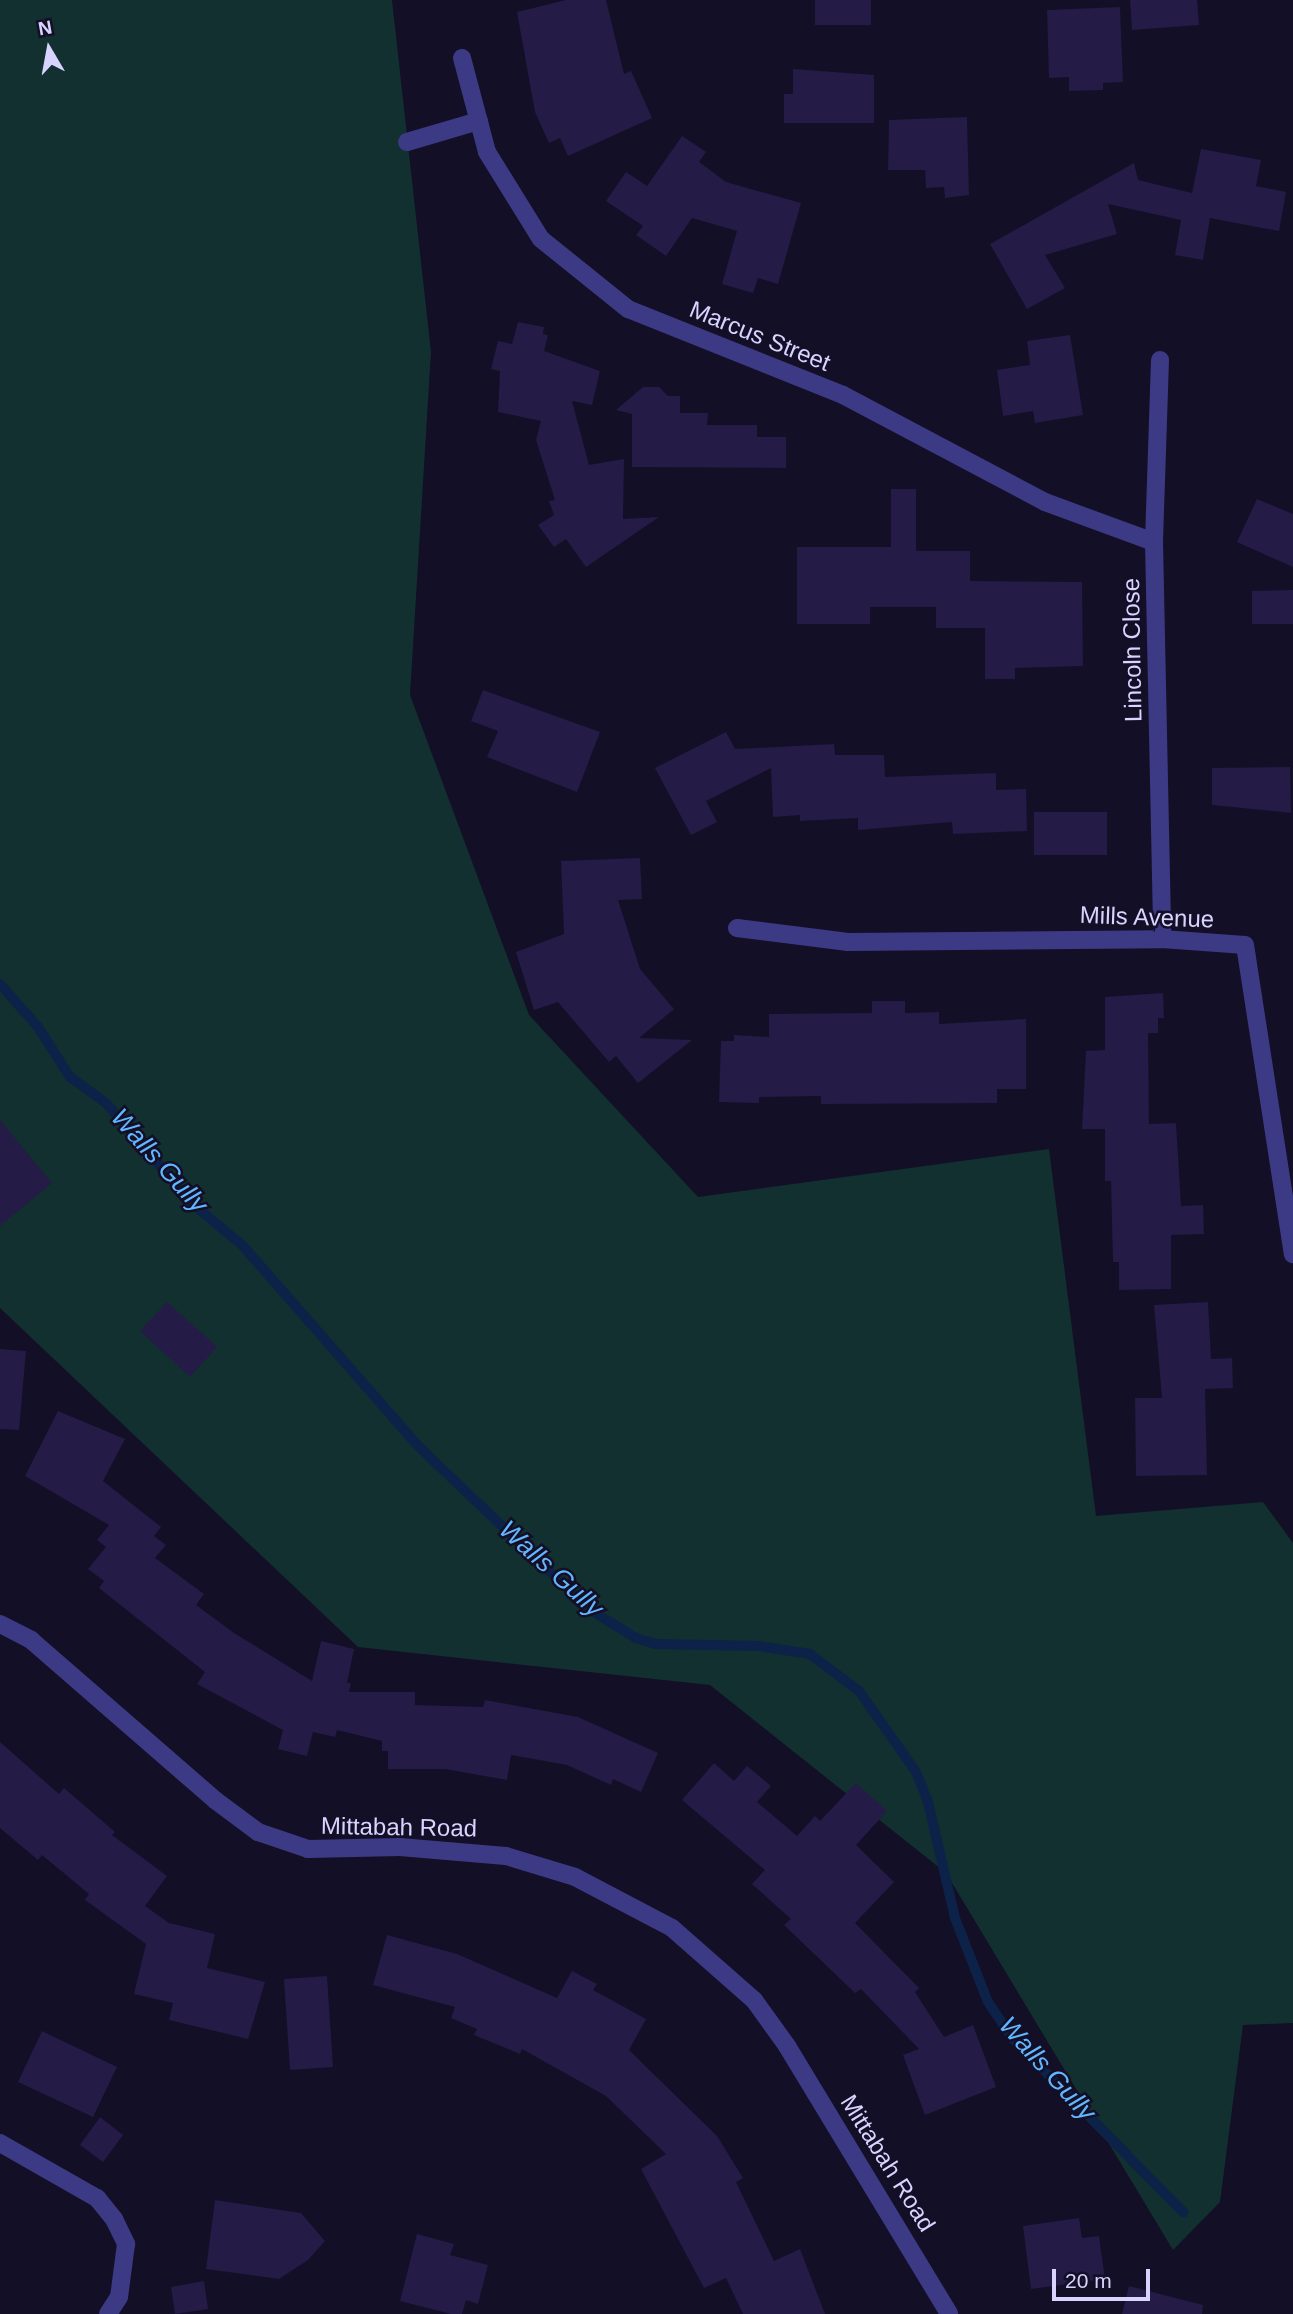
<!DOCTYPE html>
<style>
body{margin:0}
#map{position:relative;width:1293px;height:2314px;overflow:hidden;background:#130f26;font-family:Arial,sans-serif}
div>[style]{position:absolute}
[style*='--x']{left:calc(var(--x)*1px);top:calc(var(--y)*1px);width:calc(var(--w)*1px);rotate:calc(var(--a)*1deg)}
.green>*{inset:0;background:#12302f}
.stream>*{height:10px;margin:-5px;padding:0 5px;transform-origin:5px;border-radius:5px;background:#0c2248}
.building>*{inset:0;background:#241b47}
.minor>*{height:18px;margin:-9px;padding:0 9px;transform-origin:9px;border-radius:9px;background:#3d3a85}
span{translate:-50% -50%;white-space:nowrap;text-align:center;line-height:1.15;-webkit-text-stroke:5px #130f26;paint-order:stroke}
.street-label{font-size:24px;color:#d9d4ff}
.water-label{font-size:26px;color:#62b6ff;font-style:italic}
.north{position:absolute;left:14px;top:14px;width:70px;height:70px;-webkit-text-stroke:5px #130f26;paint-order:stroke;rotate:350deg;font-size:19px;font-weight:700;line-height:28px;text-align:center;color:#d9d4ff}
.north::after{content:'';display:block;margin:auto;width:24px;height:32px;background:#d9d4ff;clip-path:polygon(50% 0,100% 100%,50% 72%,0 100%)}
.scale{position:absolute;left:1052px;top:2269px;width:98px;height:32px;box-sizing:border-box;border:4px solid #d9d4ff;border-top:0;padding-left:9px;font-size:21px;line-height:24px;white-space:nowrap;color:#d9d4ff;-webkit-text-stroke:5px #130f26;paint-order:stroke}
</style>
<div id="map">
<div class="green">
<div style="clip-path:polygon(0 0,392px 0,431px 352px,410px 695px,529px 1015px,698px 1197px,1049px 1149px,1096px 1516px,1263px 1502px,1293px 1543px,1293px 2023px,1243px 2025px,1220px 2202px,1173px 2250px,946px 1873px,710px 1685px,358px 1647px,0 1308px)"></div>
</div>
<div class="stream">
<div style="--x:0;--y:984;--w:57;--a:48.5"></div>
<div style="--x:38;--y:1027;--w:59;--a:57.4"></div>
<div style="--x:70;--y:1077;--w:44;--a:35.8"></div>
<div style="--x:106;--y:1103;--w:136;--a:49.2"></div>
<div style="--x:195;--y:1206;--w:62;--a:39.8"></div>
<div style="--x:243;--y:1246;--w:264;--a:48.8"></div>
<div style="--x:417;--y:1445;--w:238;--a:43.6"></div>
<div style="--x:589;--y:1609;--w:55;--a:31.7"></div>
<div style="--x:636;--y:1638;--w:21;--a:17"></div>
<div style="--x:656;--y:1644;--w:102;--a:1.1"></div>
<div style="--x:758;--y:1646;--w:53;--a:8.7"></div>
<div style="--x:810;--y:1654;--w:61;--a:37.1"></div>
<div style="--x:859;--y:1691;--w:99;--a:54.9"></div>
<div style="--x:916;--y:1772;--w:32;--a:68"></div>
<div style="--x:928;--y:1802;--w:119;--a:76.9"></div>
<div style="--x:955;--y:1918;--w:90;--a:68.6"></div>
<div style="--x:988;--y:2002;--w:45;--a:56"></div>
<div style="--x:1013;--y:2039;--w:243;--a:45.5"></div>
</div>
<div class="building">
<div style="clip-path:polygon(566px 0,606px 0,624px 74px,631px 71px,652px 118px,568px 156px,560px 138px,549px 143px,535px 112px,517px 12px)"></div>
<div style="clip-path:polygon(815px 0,871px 0,871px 25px,815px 25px)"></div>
<div style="clip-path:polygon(1130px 0,1197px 0,1199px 25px,1132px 30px)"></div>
<div style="clip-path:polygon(1120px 7px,1123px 82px,1103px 83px,1103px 90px,1069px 91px,1069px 77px,1049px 78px,1047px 10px)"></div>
<div style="clip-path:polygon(793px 69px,874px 75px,874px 123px,784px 123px,784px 94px,793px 94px)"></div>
<div style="clip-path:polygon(967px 117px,969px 195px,945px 198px,944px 187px,926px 188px,925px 170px,888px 170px,889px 120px)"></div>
<div style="clip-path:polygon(682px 136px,706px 152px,699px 162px,726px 182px,801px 203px,778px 284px,758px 278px,753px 293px,722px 284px,737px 231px,692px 218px,666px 256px,636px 235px,643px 226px,606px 201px,626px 172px,647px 186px)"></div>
<div style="clip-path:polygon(1201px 149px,1261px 160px,1256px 186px,1286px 192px,1279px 231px,1210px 218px,1203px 260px,1175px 255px,1181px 220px,1108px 204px,1117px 234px,1045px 255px,1065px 288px,1027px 309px,990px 244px,1134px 163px,1138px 180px,1192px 193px)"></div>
<div style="clip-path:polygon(518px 322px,544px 327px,543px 334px,548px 335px,544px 351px,600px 371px,592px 405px,572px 401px,589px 465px,624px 459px,623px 519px,659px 517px,586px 567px,566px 539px,554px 547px,538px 525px,554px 515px,549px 501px,555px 500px,536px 440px,541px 421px,498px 412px,500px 371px,491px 369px,498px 341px,512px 344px)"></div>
<div style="clip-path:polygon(1070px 335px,1083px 415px,1035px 423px,1033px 411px,1003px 416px,997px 370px,1030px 365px,1027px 341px)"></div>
<div style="clip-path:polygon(643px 387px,659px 387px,668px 396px,680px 396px,680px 413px,708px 413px,707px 425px,757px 425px,757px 437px,786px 437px,786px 468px,632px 467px,632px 414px,616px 410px)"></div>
<div style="clip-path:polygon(891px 489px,916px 489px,916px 551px,970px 551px,970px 581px,1082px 582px,1083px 666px,1015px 668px,1015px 679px,985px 679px,985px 628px,936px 628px,936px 607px,870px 607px,870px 624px,797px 624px,797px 547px,891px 547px)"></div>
<div style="clip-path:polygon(1257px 499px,1293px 514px,1293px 567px,1237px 542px)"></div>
<div style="clip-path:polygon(1293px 590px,1293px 624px,1252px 624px,1252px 591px)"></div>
<div style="clip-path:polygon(483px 690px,600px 732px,577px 792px,487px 757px,498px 731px,471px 721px)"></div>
<div style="clip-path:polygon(726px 732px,735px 749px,834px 744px,835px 755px,884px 755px,885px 777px,996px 773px,996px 790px,1026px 789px,1027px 831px,953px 834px,952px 822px,858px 830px,858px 818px,800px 821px,800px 815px,773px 817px,771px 768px,706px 801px,717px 822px,691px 835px,655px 768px)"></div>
<div style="clip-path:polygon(1290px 767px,1291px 813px,1212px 805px,1212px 768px)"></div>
<div style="clip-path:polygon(1034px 812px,1107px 812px,1107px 855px,1034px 855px)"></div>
<div style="clip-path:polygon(640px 858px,642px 899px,618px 900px,640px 969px,674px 1009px,639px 1038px,692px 1040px,638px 1083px,616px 1056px,609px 1062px,558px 1002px,534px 1010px,516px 952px,564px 934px,561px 861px)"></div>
<div style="clip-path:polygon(1163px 993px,1164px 1018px,1158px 1018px,1158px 1033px,1148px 1033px,1149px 1124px,1176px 1123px,1181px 1206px,1203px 1205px,1204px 1234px,1171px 1235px,1171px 1289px,1119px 1290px,1119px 1262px,1113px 1262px,1111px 1181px,1105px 1181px,1105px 1129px,1082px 1129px,1086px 1051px,1105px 1050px,1105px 997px)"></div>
<div style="clip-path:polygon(872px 1001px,905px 1001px,905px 1013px,939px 1012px,939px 1024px,1026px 1019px,1026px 1089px,997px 1089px,997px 1103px,821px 1104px,821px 1096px,759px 1097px,759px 1103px,719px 1102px,721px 1041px,734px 1041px,734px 1035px,769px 1037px,769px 1014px,872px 1013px)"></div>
<div style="clip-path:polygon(0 1120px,52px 1183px,0 1226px)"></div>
<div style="clip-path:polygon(167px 1302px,217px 1347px,190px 1377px,140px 1331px)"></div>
<div style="clip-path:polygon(1208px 1302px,1211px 1359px,1232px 1358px,1233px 1388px,1205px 1389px,1207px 1475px,1136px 1476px,1135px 1398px,1162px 1398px,1154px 1305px)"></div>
<div style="clip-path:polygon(0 1349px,26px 1351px,19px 1430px,0 1429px)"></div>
<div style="clip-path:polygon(58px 1411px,125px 1439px,103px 1481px,161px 1527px,154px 1536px,166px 1545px,155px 1558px,204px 1594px,196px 1605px,234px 1633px,312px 1681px,321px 1641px,354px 1649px,347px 1683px,351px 1683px,349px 1692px,415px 1692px,415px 1705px,483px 1707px,485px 1700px,578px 1717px,658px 1753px,641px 1792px,613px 1779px,611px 1785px,567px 1765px,511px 1755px,507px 1780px,445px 1769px,388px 1769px,388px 1751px,382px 1751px,382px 1741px,337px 1730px,335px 1737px,313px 1732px,307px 1756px,278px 1749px,283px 1730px,197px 1684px,205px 1672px,99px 1588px,104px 1581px,88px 1569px,106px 1547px,97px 1540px,109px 1525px,25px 1476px)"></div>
<div style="clip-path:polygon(0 1742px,59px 1794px,64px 1788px,115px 1832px,112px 1835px,167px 1876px,145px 1906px,169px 1923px,215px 1934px,207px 1968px,265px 1982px,248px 2039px,169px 2020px,173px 2003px,134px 1994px,146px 1944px,85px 1900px,89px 1894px,42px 1855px,38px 1860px,0 1828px)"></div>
<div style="clip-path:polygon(714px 1763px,734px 1781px,747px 1766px,771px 1786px,757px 1802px,797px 1836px,815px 1816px,820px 1821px,856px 1783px,887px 1811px,856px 1845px,894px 1882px,855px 1923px,919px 1988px,915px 1992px,944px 2037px,973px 2025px,996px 2087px,925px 2115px,903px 2055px,919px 2049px,861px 1989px,855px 1993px,784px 1925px,791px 1919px,752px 1884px,765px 1870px,682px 1800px)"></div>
<div style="clip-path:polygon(387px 1935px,457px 1954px,557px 1998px,572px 1971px,597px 1984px,593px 1990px,646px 2019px,629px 2050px,717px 2136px,743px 2178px,736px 2182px,774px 2261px,800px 2249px,825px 2314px,743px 2314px,726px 2278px,704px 2288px,641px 2169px,666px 2154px,606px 2096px,522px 2049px,520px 2054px,474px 2035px,477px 2029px,451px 2018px,455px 2007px,373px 1985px)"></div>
<div style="clip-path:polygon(327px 1976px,333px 2067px,290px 2070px,284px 1979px)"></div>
<div style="clip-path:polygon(42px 2031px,117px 2067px,93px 2117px,18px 2082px)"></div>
<div style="clip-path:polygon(100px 2117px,123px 2135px,103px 2162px,80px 2145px)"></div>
<div style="clip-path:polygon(215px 2200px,301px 2213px,325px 2241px,308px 2260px,279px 2279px,206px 2269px)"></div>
<div style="clip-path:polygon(1079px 2218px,1082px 2238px,1099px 2236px,1105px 2279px,1031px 2289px,1023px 2226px)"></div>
<div style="clip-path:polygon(417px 2234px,454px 2244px,450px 2255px,488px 2265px,478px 2304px,466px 2300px,462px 2314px,451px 2314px,400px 2301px)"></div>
<div style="clip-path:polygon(204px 2281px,208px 2309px,175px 2314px,171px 2287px)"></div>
<div style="clip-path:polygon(1129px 2286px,1203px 2305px,1202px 2314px,1122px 2314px)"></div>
</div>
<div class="minor">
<div style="--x:462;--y:58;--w:97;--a:75.1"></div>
<div style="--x:487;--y:152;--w:102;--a:58.2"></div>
<div style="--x:541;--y:239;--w:112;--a:38.8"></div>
<div style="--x:628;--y:309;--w:232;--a:21.8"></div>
<div style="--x:843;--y:395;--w:229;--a:27.9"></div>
<div style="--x:1045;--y:502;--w:116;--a:20.2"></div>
<div style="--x:407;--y:142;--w:75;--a:-16.3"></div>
<div style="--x:1160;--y:360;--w:182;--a:91.9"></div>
<div style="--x:1154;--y:542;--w:397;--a:88.8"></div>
<div style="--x:737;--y:928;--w:112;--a:7.2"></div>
<div style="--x:848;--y:942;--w:314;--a:-0.5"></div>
<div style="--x:1162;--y:939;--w:83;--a:4.1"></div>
<div style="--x:1245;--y:945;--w:313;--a:81.2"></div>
<div style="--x:0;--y:1624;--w:35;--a:27"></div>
<div style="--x:31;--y:1640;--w:244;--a:41"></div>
<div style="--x:215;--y:1800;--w:54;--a:36.7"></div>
<div style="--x:258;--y:1832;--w:53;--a:18.8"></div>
<div style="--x:308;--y:1849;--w:92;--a:-1.2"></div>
<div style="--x:400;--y:1847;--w:106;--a:4.9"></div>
<div style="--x:506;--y:1856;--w:72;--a:16.9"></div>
<div style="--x:575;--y:1877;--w:110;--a:27.7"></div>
<div style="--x:672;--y:1928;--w:109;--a:41.3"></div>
<div style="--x:754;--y:2000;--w:57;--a:54.3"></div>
<div style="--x:787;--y:2046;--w:313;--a:58.8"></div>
<div style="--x:0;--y:2143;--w:112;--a:29.6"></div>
<div style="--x:97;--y:2198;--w:27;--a:51"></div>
<div style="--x:114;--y:2219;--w:28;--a:64"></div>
<div style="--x:126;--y:2244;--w:53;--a:97.5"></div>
<div style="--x:119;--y:2297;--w:20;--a:123"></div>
</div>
<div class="street-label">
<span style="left:760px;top:336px;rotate:22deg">Marcus Street</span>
<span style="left:1132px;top:650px;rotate:-91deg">Lincoln Close</span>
<span style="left:1147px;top:917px;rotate:2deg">Mills Avenue</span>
<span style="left:399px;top:1827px;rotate:1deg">Mittabah Road</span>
<span style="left:888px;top:2163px;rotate:58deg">Mittabah Road</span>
</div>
<div class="water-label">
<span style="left:159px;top:1161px;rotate:48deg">Walls Gully</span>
<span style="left:551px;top:1569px;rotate:42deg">Walls Gully</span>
<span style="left:1047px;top:2069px;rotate:48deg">Walls Gully</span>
</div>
<div class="north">N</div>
<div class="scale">20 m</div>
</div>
